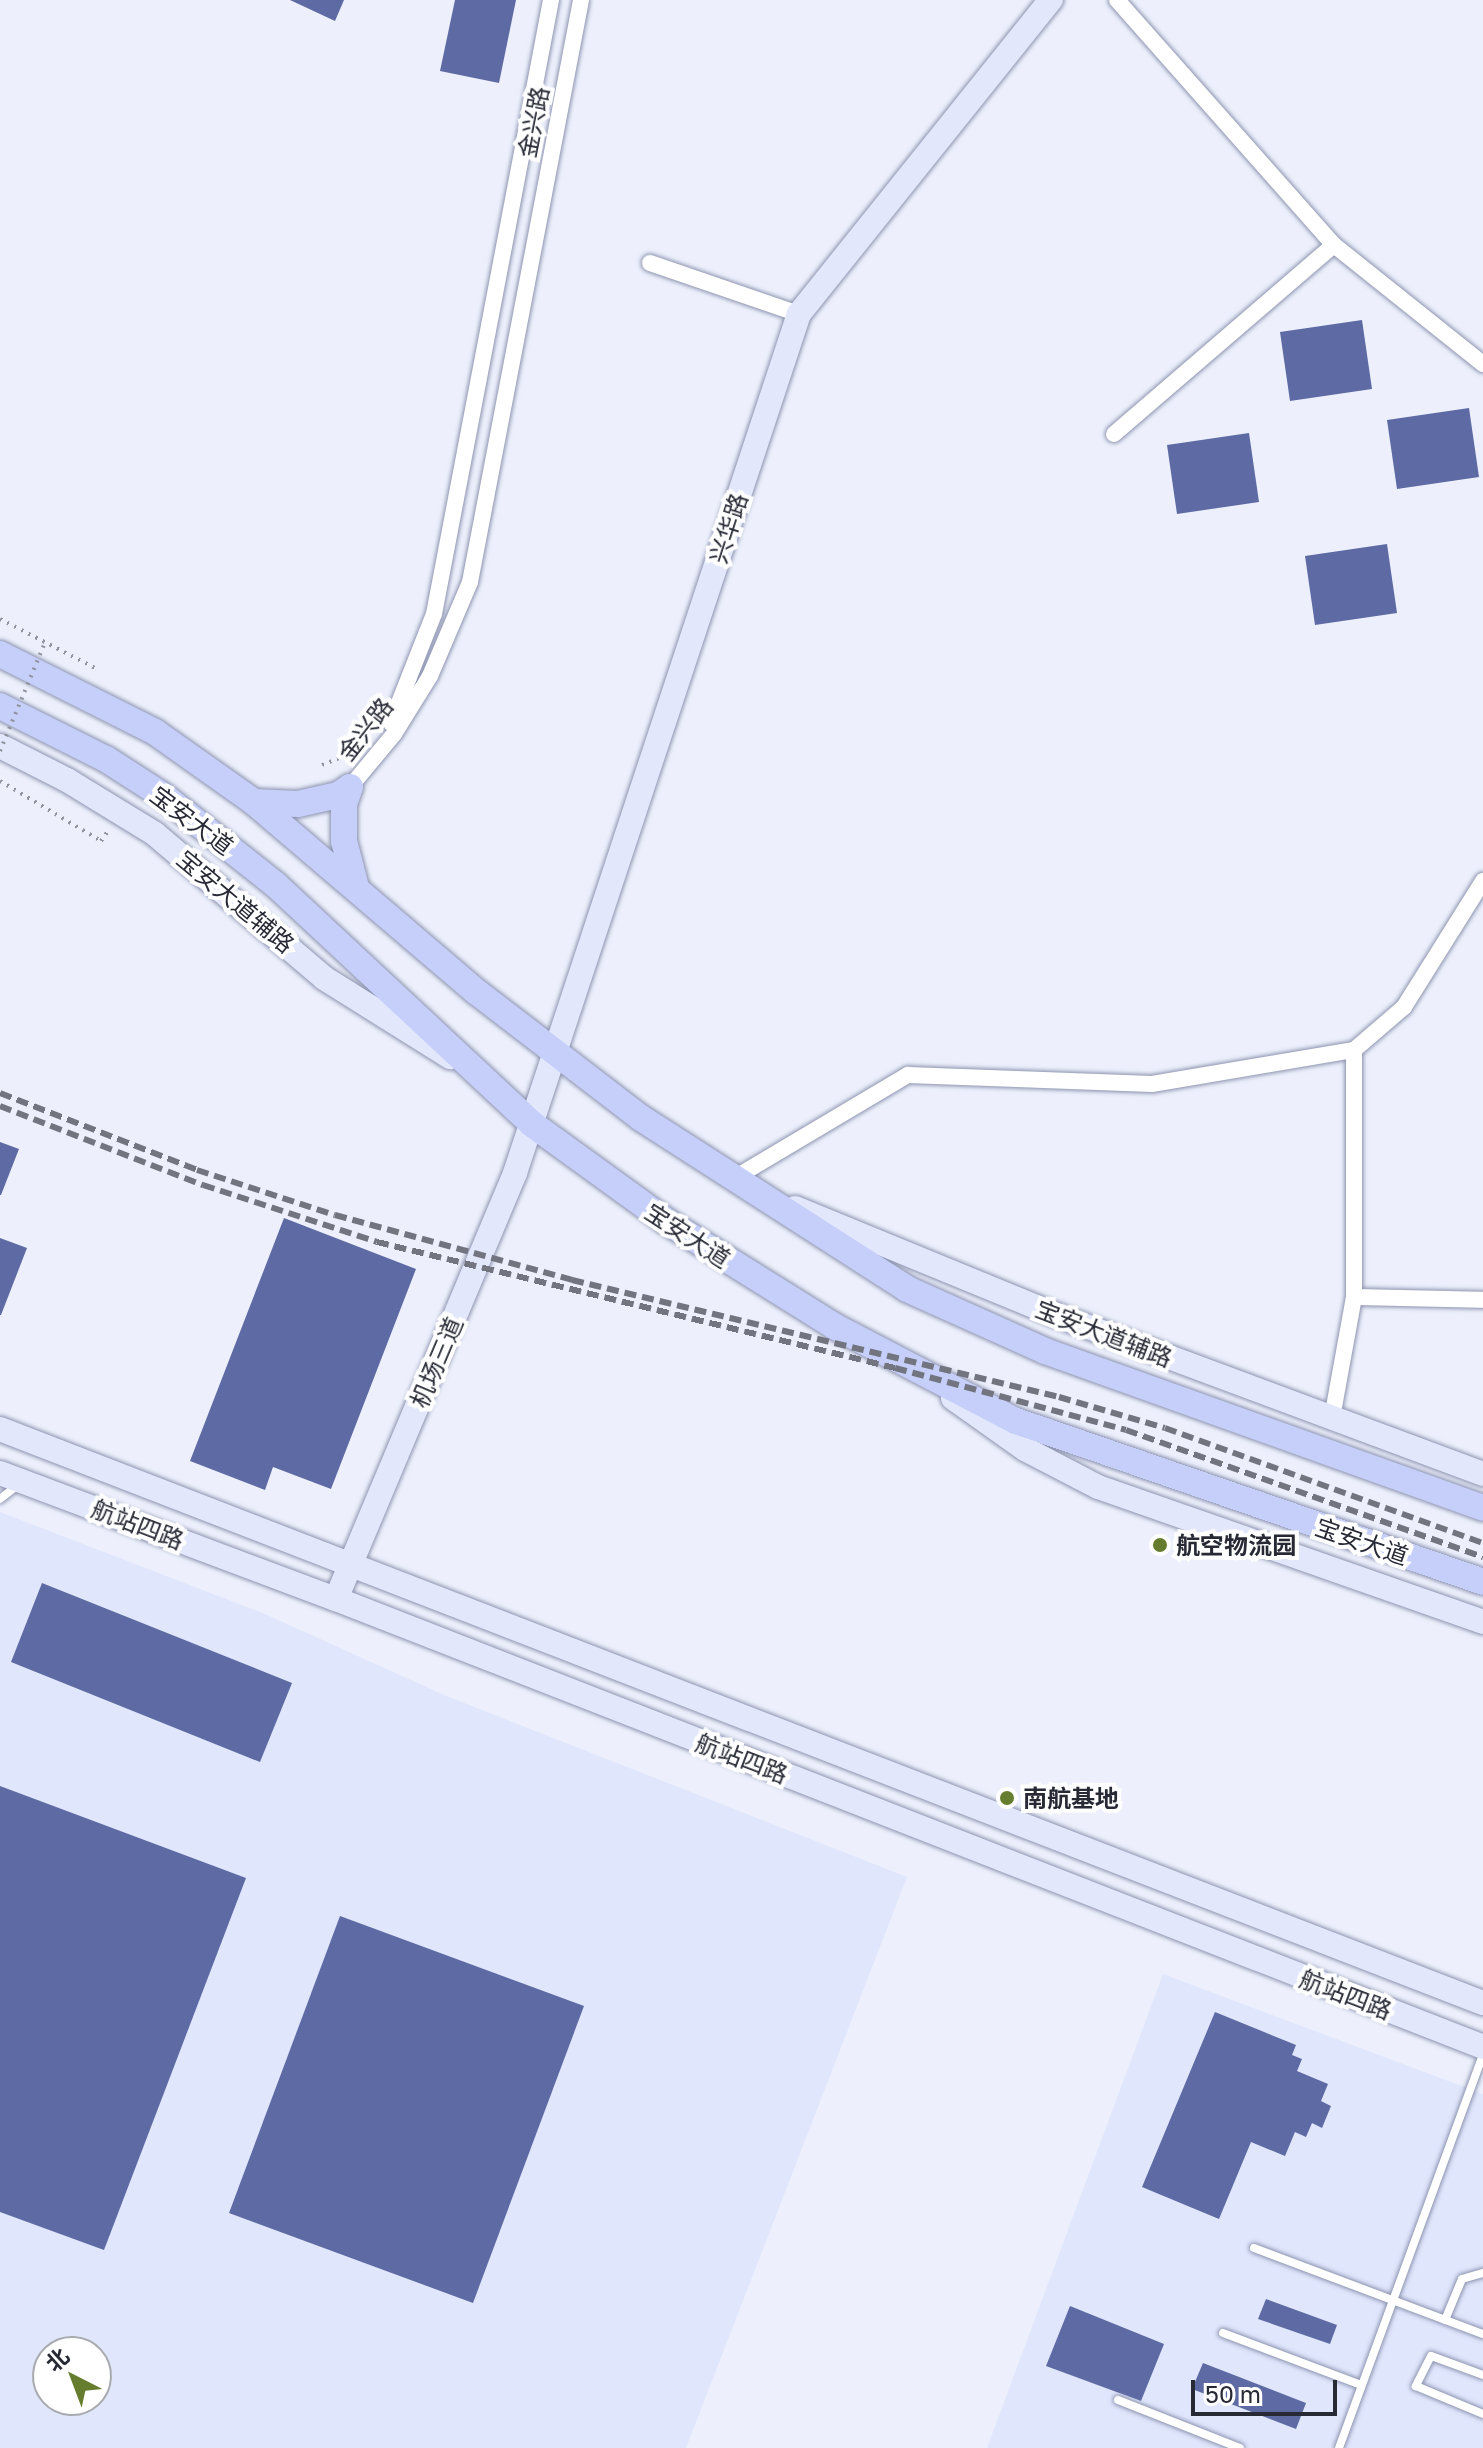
<!DOCTYPE html>
<meta charset="utf-8">
<style>
body{margin:0}
#map{position:relative;width:1483px;height:2448px;overflow:hidden;background:#edf0fc;font-family:"Golos Text","Noto Sans SC",sans-serif}
div>[style]{position:absolute}
[style*='--x']{left:calc(var(--x)*1px);top:calc(var(--y)*1px);width:calc(var(--w)*1px);rotate:calc(var(--a)*1deg)}
.built>*{inset:0;background:#e0e6fc}
.building>*{inset:0;background:#5d6aa3}
.path>*{height:4px;margin-top:-2px;transform-origin:0;background:repeating-linear-gradient(90deg,#90939e 0 2px,transparent 0 8px)}
.roads{filter:drop-shadow(0 0 2px #8d94b0) drop-shadow(0 0 2px #8d94b0)}
.lane>*{height:8px;margin:-4px;padding:0 4px;transform-origin:4px;border-radius:4px;background:#fff}
.street>*{height:16px;margin:-8px;padding:0 8px;transform-origin:8px;border-radius:8px;background:#fff}
.secondary>*{height:24px;margin:-12px;padding:0 12px;transform-origin:12px;border-radius:12px;background:#e2e7fc}
.primary>*{height:26px;margin:-13px;padding:0 13px;transform-origin:13px;border-radius:13px;background:#c5cff9}
.rail>*{height:6px;margin-top:-3px;transform-origin:0;background:repeating-linear-gradient(90deg,#727580 0 12px,transparent 0 18px)}
.path-bridge>*{height:4px;margin-top:-2px;transform-origin:0;background:repeating-linear-gradient(90deg,#90939e 0 2px,transparent 0 8px)}
.dots>*{width:22px;height:22px;translate:-50% -50%;box-sizing:border-box;border:4px solid #fff;border-radius:50%}
span{translate:-50% -50%;white-space:nowrap;text-align:center;line-height:1.15;-webkit-text-stroke:8px #fff;paint-order:stroke}
.street-label{font-size:24px;color:#272a35}
.poi-label{font-size:24px;color:#272a35;font-weight:700}
.left{translate:0 -50%;text-align:left}
.north{position:absolute;left:32px;top:2336px;width:80px;height:80px;box-sizing:border-box;background:#fff;border:2px solid #a9aaae;border-radius:50%;rotate:318deg;font-size:22px;font-weight:700;line-height:32px;text-align:center;color:#272a35}
.north::after{content:'';display:block;margin:auto;width:28px;height:36px;background:#667d2f;clip-path:polygon(50% 0,100% 100%,50% 72%,0 100%)}
.scale{position:absolute;left:1191px;top:2380px;width:146px;height:36px;box-sizing:border-box;border:4px solid #272a35;border-top:0;padding-left:10px;font-size:24px;line-height:28px;white-space:nowrap;color:#272a35;-webkit-text-stroke:6px #fff;paint-order:stroke}
</style>
<div id="map">
<div class="built">
<div style="clip-path:polygon(evenodd,0 1512px,265px 1614px,444px 1695px,907px 1877px,686px 2448px,0 2448px,0 1512px,48px 2352px,96px 2352px,96px 2400px,48px 2400px,48px 2352px)"></div>
<div style="clip-path:polygon(1163px 1974px,1483px 2094px,1483px 2448px,987px 2448px)"></div>
</div>
<div class="building">
<div style="clip-path:polygon(290px 0,344px 0,335px 21px)"></div>
<div style="clip-path:polygon(455px 0,516px 0,499px 83px,440px 71px)"></div>
<div style="clip-path:polygon(1362px 320px,1372px 389px,1290px 401px,1280px 332px)"></div>
<div style="clip-path:polygon(1469px 408px,1479px 477px,1397px 489px,1387px 420px)"></div>
<div style="clip-path:polygon(1249px 433px,1259px 502px,1177px 514px,1167px 445px)"></div>
<div style="clip-path:polygon(1387px 544px,1397px 613px,1315px 625px,1305px 556px)"></div>
<div style="clip-path:polygon(0 1142px,19px 1149px,1px 1195px,0 1195px)"></div>
<div style="clip-path:polygon(284px 1218px,416px 1269px,331px 1489px,273px 1467px,265px 1490px,190px 1461px)"></div>
<div style="clip-path:polygon(0 1238px,27px 1248px,1px 1315px,0 1315px)"></div>
<div style="clip-path:polygon(42px 1583px,292px 1683px,260px 1762px,11px 1662px)"></div>
<div style="clip-path:polygon(0 1786px,246px 1878px,104px 2250px,0 2212px)"></div>
<div style="clip-path:polygon(340px 1916px,584px 2006px,473px 2303px,229px 2213px)"></div>
<div style="clip-path:polygon(1215px 2012px,1296px 2045px,1292px 2055px,1302px 2059px,1297px 2071px,1328px 2084px,1321px 2101px,1331px 2106px,1322px 2128px,1312px 2123px,1306px 2137px,1295px 2132px,1285px 2156px,1251px 2142px,1219px 2219px,1142px 2187px)"></div>
<div style="clip-path:polygon(1266px 2299px,1337px 2325px,1330px 2344px,1258px 2319px)"></div>
<div style="clip-path:polygon(1070px 2306px,1164px 2344px,1141px 2401px,1046px 2366px)"></div>
<div style="clip-path:polygon(1203px 2363px,1306px 2403px,1296px 2429px,1192px 2389px)"></div>
</div>
<div class="path">
<div style="--x:0;--y:619;--w:107;--a:27.3"></div>
<div style="--x:322;--y:765;--w:38;--a:-22"></div>
<div style="--x:0;--y:781;--w:117;--a:30.7"></div>
<div style="--x:101;--y:841;--w:12;--a:-55"></div>
</div>
<div class="roads">
<div class="lane">
<div style="--x:0;--y:1499;--w:23;--a:-38"></div>
<div style="--x:1254;--y:2248;--w:245;--a:20.6"></div>
<div style="--x:1445;--y:2320;--w:44;--a:-67.5"></div>
<div style="--x:1462;--y:2279;--w:22;--a:-16"></div>
<div style="--x:1223;--y:2333;--w:147;--a:20.6"></div>
<div style="--x:1483;--y:2375;--w:55;--a:-159.9"></div>
<div style="--x:1431;--y:2356;--w:34;--a:117"></div>
<div style="--x:1416;--y:2386;--w:73;--a:22.7"></div>
<div style="--x:1118;--y:2400;--w:131;--a:21.5"></div>
<div style="--x:1339;--y:2448;--w:419;--a:-69.9"></div>
</div>
<div class="street">
<div style="--x:1117;--y:0;--w:327;--a:48.5"></div>
<div style="--x:1334;--y:245;--w:191;--a:38.6"></div>
<div style="--x:650;--y:263;--w:157;--a:18.9"></div>
<div style="--x:1114;--y:434;--w:290;--a:-40.7"></div>
<div style="--x:391;--y:723;--w:117;--a:-68.5"></div>
<div style="--x:434;--y:614;--w:625;--a:-79.21"></div>
<div style="--x:350;--y:787;--w:69;--a:-50.3"></div>
<div style="--x:394;--y:734;--w:68;--a:-58.2"></div>
<div style="--x:430;--y:676;--w:102;--a:-66.9"></div>
<div style="--x:470;--y:582;--w:592;--a:-79.2"></div>
<div style="--x:731;--y:1180;--w:206;--a:-30.7"></div>
<div style="--x:908;--y:1075;--w:244;--a:2.1"></div>
<div style="--x:1152;--y:1084;--w:205;--a:-9.6"></div>
<div style="--x:1354;--y:1050;--w:66;--a:-40.7"></div>
<div style="--x:1404;--y:1007;--w:149;--a:-57.9"></div>
<div style="--x:1354;--y:1297;--w:129;--a:1.3"></div>
<div style="--x:1332;--y:1418;--w:123;--a:-79.7"></div>
<div style="--x:1354;--y:1297;--w:247;--a:-90"></div>
</div>
<div class="secondary">
<div style="--x:0;--y:746;--w:75;--a:26.9"></div>
<div style="--x:67;--y:780;--w:103;--a:31.5"></div>
<div style="--x:155;--y:834;--w:222;--a:40.4"></div>
<div style="--x:324;--y:978;--w:149;--a:32.1"></div>
<div style="--x:795;--y:1208;--w:282;--a:22.3"></div>
<div style="--x:1056;--y:1315;--w:456;--a:20.4"></div>
<div style="--x:953;--y:1398;--w:88;--a:35.3"></div>
<div style="--x:1025;--y:1449;--w:82;--a:27.5"></div>
<div style="--x:1098;--y:1487;--w:408;--a:19.3"></div>
<div style="--x:0;--y:1429;--w:1590;--a:21.16"></div>
<div style="--x:0;--y:1473;--w:359;--a:20.6"></div>
<div style="--x:336;--y:1599;--w:1231;--a:21.33"></div>
<div style="--x:336;--y:1599;--w:462;--a:-67.2"></div>
<div style="--x:515;--y:1173;--w:905;--a:-71.71"></div>
<div style="--x:799;--y:314;--w:403;--a:-51.3"></div>
</div>
<div class="primary">
<div style="--x:0;--y:654;--w:174;--a:26.7"></div>
<div style="--x:155;--y:732;--w:121;--a:35.3"></div>
<div style="--x:254;--y:802;--w:294;--a:40.5"></div>
<div style="--x:478;--y:993;--w:205;--a:37.5"></div>
<div style="--x:641;--y:1118;--w:316;--a:32.7"></div>
<div style="--x:907;--y:1289;--w:151;--a:24.2"></div>
<div style="--x:1045;--y:1351;--w:465;--a:19.7"></div>
<div style="--x:0;--y:706;--w:119;--a:26.6"></div>
<div style="--x:106;--y:759;--w:70;--a:32.8"></div>
<div style="--x:165;--y:797;--w:142;--a:38.4"></div>
<div style="--x:276;--y:885;--w:350;--a:43"></div>
<div style="--x:532;--y:1124;--w:165;--a:35.9"></div>
<div style="--x:666;--y:1221;--w:198;--a:32"></div>
<div style="--x:834;--y:1326;--w:205;--a:27.6"></div>
<div style="--x:1016;--y:1421;--w:494;--a:19"></div>
<div style="--x:350;--y:787;--w:18;--a:109"></div>
<div style="--x:344;--y:804;--w:37;--a:90"></div>
<div style="--x:344;--y:841;--w:48;--a:75.4"></div>
<div style="--x:254;--y:802;--w:44;--a:2.6"></div>
<div style="--x:298;--y:804;--w:41;--a:-12.7"></div>
<div style="--x:338;--y:795;--w:14;--a:-34"></div>
</div>
</div>
<div class="rail">
<div style="--x:0;--y:1093;--w:212;--a:21.3"></div>
<div style="--x:197;--y:1170;--w:145;--a:18.1"></div>
<div style="--x:335;--y:1215;--w:246;--a:15.3"></div>
<div style="--x:572;--y:1280;--w:501;--a:13.51"></div>
<div style="--x:1059;--y:1397;--w:110;--a:16.3"></div>
<div style="--x:1165;--y:1428;--w:338;--a:19.9"></div>
<div style="--x:0;--y:1106;--w:218;--a:21.3"></div>
<div style="--x:203;--y:1185;--w:183;--a:18.1"></div>
<div style="--x:377;--y:1242;--w:533;--a:13.67"></div>
<div style="--x:895;--y:1368;--w:239;--a:15"></div>
<div style="--x:1126;--y:1430;--w:379;--a:19.6"></div>
</div>
<div class="path-bridge">
<div style="--x:0;--y:751;--w:120;--a:-67.5"></div>
</div>
<div class="dots">
<div style="left:1160px;top:1545px;background:#667d2f"></div>
<div style="left:1007px;top:1798px;background:#667d2f"></div>
</div>
<div class="street-label">
<span style="left:533px;top:122px;rotate:-79deg">金兴路</span>
<span style="left:728px;top:528px;rotate:-72deg">兴华路</span>
<span style="left:365px;top:729px;rotate:-52deg">金兴路</span>
<span style="left:192px;top:820px;rotate:37deg">宝安大道</span>
<span style="left:236px;top:901px;rotate:40deg">宝安大道辅路</span>
<span style="left:688px;top:1235px;rotate:33deg">宝安大道</span>
<span style="left:1104px;top:1333px;rotate:21deg">宝安大道辅路</span>
<span style="left:436px;top:1362px;rotate:-67deg">机场三道</span>
<span style="left:138px;top:1524px;rotate:21deg">航站四路</span>
<span style="left:1362px;top:1541px;rotate:19deg">宝安大道</span>
<span style="left:742px;top:1758px;rotate:21deg">航站四路</span>
<span style="left:1346px;top:1994px;rotate:21deg">航站四路</span>
</div>
<div class="poi-label">
<span class="left" style="left:1176px;top:1545px">航空物流园</span>
<span class="left" style="left:1023px;top:1798px">南航基地</span>
</div>
<div class="north">北</div>
<div class="scale">50 m</div>
</div>
